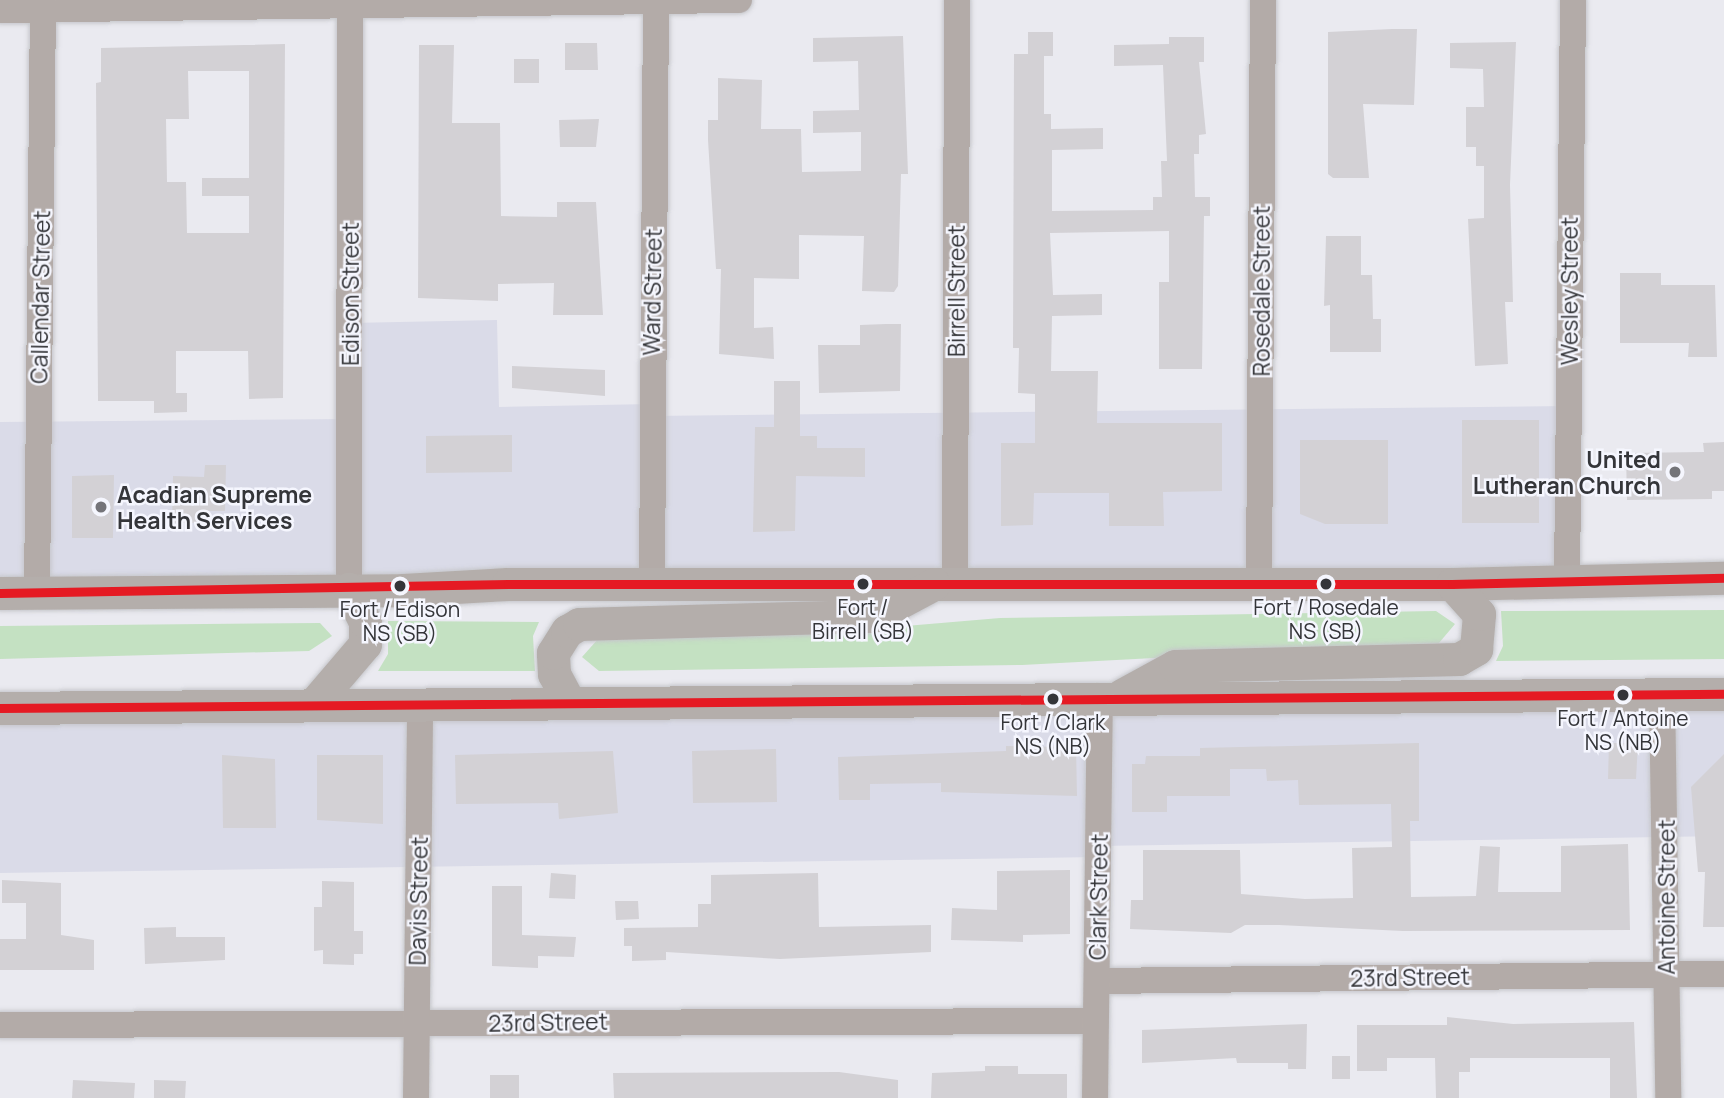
<!DOCTYPE html>
<style>
body{margin:0}
#map{position:relative;width:1724px;height:1098px;overflow:hidden;background:#eaeaf0;font-family:Manrope,sans-serif}
div>[style]{position:absolute}
[style*='--x']{left:calc(var(--x)*1px);top:calc(var(--y)*1px);width:calc(var(--w)*1px);rotate:calc(var(--a)*1deg)}
.built>*{inset:0;background:#dadbe8}
.green>*{inset:0;background:#c4e1c2}
.building>*{inset:0;background:#d3d1d5}
.roads{filter:drop-shadow(0 0 2px #c6c7cb) drop-shadow(0 0 2px #c6c7cb)}
.minor>*{height:26px;margin:-13px;padding:0 13px;transform-origin:13px;border-radius:13px;background:#b3aba8}
.major>*{height:33px;margin:-16.5px;padding:0 16.5px;transform-origin:16.5px;border-radius:16.5px;background:#b4aeab}
.bus-1>*{height:9px;margin:-4.5px;padding:0 4.5px;transform-origin:4.5px;border-radius:4.5px;background:#e51a23}
.dots>*{width:19px;height:19px;translate:-50% -50%;box-sizing:border-box;border:4px solid #f5f6fe;border-radius:50%}
span{translate:-50% -50%;white-space:nowrap;text-align:center;line-height:1.15;-webkit-text-stroke:5px #f5f6fe;paint-order:stroke}
.bus-label{font-size:21px;color:#343539}
.street-label{font-size:23px;color:#343539}
.poi-label{font-size:23px;color:#343539;font-weight:700}
.right{translate:-100% -50%;text-align:right}
.left{translate:0 -50%;text-align:left}
</style>
<div id="map">
<div class="built">
<div style="clip-path:polygon(497px 320px,499px 407px,651px 404px,651px 416px,1568px 406px,1567px 582px,0 593px,0 422px,350px 419px,350px 323px)"></div>
<div style="clip-path:polygon(1724px 694px,1724px 836px,1099px 846px,1098px 857px,0 873px,0 708px)"></div>
</div>
<div class="green">
<div style="clip-path:polygon(1724px 610px,1724px 659px,1496px 661px,1503px 646px,1501px 611px)"></div>
<div style="clip-path:polygon(1436px 611px,1455px 624px,1439px 643px,1022px 665px,599px 671px,582px 657px,598px 639px,882px 628px,1000px 618px)"></div>
<div style="clip-path:polygon(388px 621px,539px 622px,533px 636px,535px 671px,378px 671px,388px 654px)"></div>
<div style="clip-path:polygon(320px 623px,332px 636px,309px 651px,0 659px,0 626px)"></div>
</div>
<div class="building">
<div style="clip-path:polygon(1392px 29px,1417px 29px,1414px 105px,1363px 104px,1369px 178px,1333px 178px,1328px 174px,1328px 32px)"></div>
<div style="clip-path:polygon(1028px 32px,1053px 32px,1053px 56px,1044px 56px,1044px 114px,1051px 114px,1051px 129px,1103px 128px,1103px 149px,1052px 150px,1052px 211px,1153px 210px,1153px 197px,1162px 197px,1161px 161px,1167px 161px,1163px 65px,1114px 66px,1114px 45px,1169px 44px,1169px 37px,1204px 37px,1204px 62px,1199px 62px,1206px 134px,1199px 135px,1199px 154px,1194px 154px,1195px 197px,1210px 197px,1210px 216px,1204px 216px,1202px 369px,1159px 369px,1159px 282px,1169px 282px,1169px 231px,1050px 233px,1053px 295px,1102px 294px,1102px 315px,1052px 316px,1051px 371px,1098px 371px,1097px 423px,1222px 423px,1222px 491px,1163px 492px,1164px 526px,1109px 526px,1109px 493px,1034px 493px,1033px 525px,1001px 526px,1001px 443px,1035px 443px,1035px 394px,1018px 393px,1019px 348px,1013px 348px,1014px 54px,1028px 54px)"></div>
<div style="clip-path:polygon(903px 36px,908px 174px,901px 174px,898px 286px,894px 292px,862px 291px,864px 236px,799px 235px,799px 279px,754px 278px,754px 328px,773px 327px,774px 359px,719px 354px,721px 269px,716px 269px,708px 140px,708px 120px,718px 120px,718px 78px,762px 80px,761px 129px,801px 129px,802px 172px,861px 171px,861px 132px,813px 133px,813px 111px,859px 110px,858px 61px,813px 62px,813px 38px)"></div>
<div style="clip-path:polygon(1516px 42px,1510px 185px,1513px 302px,1505px 302px,1508px 364px,1475px 366px,1468px 219px,1484px 218px,1484px 166px,1476px 166px,1476px 147px,1466px 147px,1466px 107px,1484px 107px,1483px 69px,1450px 68px,1450px 43px)"></div>
<div style="clip-path:polygon(565px 43px,597px 43px,598px 70px,565px 70px)"></div>
<div style="clip-path:polygon(evenodd,285px 44px,283px 398px,249px 399px,248px 351px,176px 351px,176px 393px,187px 393px,187px 412px,154px 413px,154px 401px,98px 401px,96px 83px,101px 82px,101px 48px,285px 44px,188px 71px,249px 71px,249px 178px,202px 178px,202px 196px,249px 196px,249px 233px,187px 233px,186px 182px,167px 182px,166px 119px,189px 119px,188px 71px)"></div>
<div style="clip-path:polygon(419px 45px,454px 45px,452px 123px,500px 123px,501px 216px,557px 217px,557px 202px,596px 202px,603px 315px,553px 315px,554px 283px,498px 284px,498px 301px,418px 298px)"></div>
<div style="clip-path:polygon(514px 59px,539px 59px,539px 83px,514px 83px)"></div>
<div style="clip-path:polygon(599px 119px,596px 147px,560px 147px,559px 120px)"></div>
<div style="clip-path:polygon(1326px 236px,1361px 236px,1361px 275px,1372px 275px,1373px 319px,1381px 319px,1381px 352px,1330px 352px,1330px 305px,1324px 306px)"></div>
<div style="clip-path:polygon(1620px 273px,1661px 273px,1661px 285px,1715px 285px,1717px 357px,1688px 357px,1689px 343px,1620px 343px)"></div>
<div style="clip-path:polygon(886px 324px,901px 324px,900px 391px,819px 393px,818px 345px,860px 345px,860px 325px)"></div>
<div style="clip-path:polygon(512px 366px,605px 370px,605px 396px,512px 388px)"></div>
<div style="clip-path:polygon(774px 381px,800px 381px,800px 436px,817px 436px,817px 448px,865px 448px,865px 477px,796px 476px,795px 531px,753px 532px,755px 427px,774px 427px)"></div>
<div style="clip-path:polygon(1462px 420px,1539px 420px,1539px 523px,1462px 523px)"></div>
<div style="clip-path:polygon(512px 435px,512px 472px,426px 473px,426px 436px)"></div>
<div style="clip-path:polygon(1300px 440px,1388px 440px,1388px 524px,1325px 524px,1300px 514px)"></div>
<div style="clip-path:polygon(1724px 442px,1724px 491px,1712px 491px,1712px 499px,1627px 500px,1626px 453px,1704px 452px,1703px 443px)"></div>
<div style="clip-path:polygon(205px 465px,226px 465px,225px 511px,206px 511px,206px 523px,172px 523px,173px 476px,204px 477px)"></div>
<div style="clip-path:polygon(114px 475px,113px 538px,72px 538px,72px 476px)"></div>
<div style="clip-path:polygon(1419px 743px,1419px 821px,1410px 821px,1411px 897px,1476px 896px,1480px 846px,1500px 847px,1498px 892px,1561px 892px,1561px 846px,1628px 844px,1630px 930px,1403px 931px,1279px 925px,1245px 925px,1231px 933px,1130px 929px,1131px 900px,1143px 900px,1143px 850px,1240px 850px,1241px 894px,1305px 899px,1353px 898px,1352px 848px,1392px 847px,1391px 804px,1299px 805px,1298px 780px,1267px 781px,1266px 769px,1230px 769px,1230px 796px,1167px 796px,1167px 812px,1132px 812px,1132px 764px,1145px 764px,1146px 756px,1200px 756px,1200px 748px)"></div>
<div style="clip-path:polygon(1609px 743px,1638px 743px,1636px 779px,1608px 779px)"></div>
<div style="clip-path:polygon(1006px 746px,1076px 747px,1077px 796px,941px 792px,941px 783px,870px 784px,870px 800px,839px 800px,838px 757px,1006px 751px)"></div>
<div style="clip-path:polygon(776px 749px,777px 802px,693px 803px,692px 751px)"></div>
<div style="clip-path:polygon(613px 751px,618px 813px,559px 819px,558px 803px,456px 804px,455px 755px)"></div>
<div style="clip-path:polygon(1724px 754px,1724px 927px,1703px 927px,1705px 872px,1698px 872px,1691px 787px)"></div>
<div style="clip-path:polygon(222px 755px,275px 759px,276px 828px,223px 828px)"></div>
<div style="clip-path:polygon(317px 755px,383px 755px,383px 824px,317px 820px)"></div>
<div style="clip-path:polygon(1070px 870px,1070px 934px,1023px 935px,1023px 942px,951px 940px,952px 908px,997px 910px,997px 871px)"></div>
<div style="clip-path:polygon(551px 873px,576px 875px,575px 899px,549px 898px)"></div>
<div style="clip-path:polygon(818px 873px,819px 927px,931px 925px,931px 952px,780px 959px,666px 952px,666px 960px,632px 961px,632px 946px,624px 946px,624px 928px,698px 927px,698px 904px,711px 904px,711px 875px)"></div>
<div style="clip-path:polygon(2px 880px,61px 883px,61px 935px,94px 940px,94px 970px,0 970px,0 939px,26px 939px,26px 903px,2px 903px)"></div>
<div style="clip-path:polygon(322px 881px,354px 882px,354px 931px,363px 931px,363px 954px,354px 954px,354px 965px,323px 964px,323px 950px,314px 951px,314px 907px,322px 907px)"></div>
<div style="clip-path:polygon(492px 886px,522px 886px,522px 935px,576px 937px,574px 957px,538px 956px,538px 968px,492px 966px)"></div>
<div style="clip-path:polygon(615px 901px,638px 901px,639px 919px,616px 920px)"></div>
<div style="clip-path:polygon(176px 927px,176px 937px,225px 937px,225px 960px,145px 964px,144px 928px)"></div>
<div style="clip-path:polygon(1447px 1017px,1513px 1024px,1634px 1022px,1637px 1098px,1610px 1098px,1610px 1058px,1470px 1058px,1470px 1072px,1459px 1072px,1459px 1098px,1436px 1098px,1435px 1058px,1387px 1058px,1387px 1071px,1357px 1071px,1357px 1025px,1447px 1025px)"></div>
<div style="clip-path:polygon(1307px 1024px,1306px 1069px,1288px 1069px,1288px 1063px,1237px 1063px,1236px 1058px,1142px 1063px,1142px 1030px)"></div>
<div style="clip-path:polygon(1332px 1056px,1350px 1056px,1350px 1079px,1332px 1079px)"></div>
<div style="clip-path:polygon(985px 1066px,1018px 1066px,1018px 1074px,1067px 1074px,1067px 1098px,931px 1098px,932px 1073px,985px 1071px)"></div>
<div style="clip-path:polygon(839px 1072px,898px 1080px,898px 1098px,614px 1098px,613px 1073px)"></div>
<div style="clip-path:polygon(490px 1075px,519px 1075px,519px 1098px,490px 1098px)"></div>
<div style="clip-path:polygon(73px 1080px,135px 1083px,134px 1098px,72px 1098px)"></div>
<div style="clip-path:polygon(154px 1080px,186px 1081px,185px 1098px,154px 1098px)"></div>
</div>
<div class="roads">
<div class="minor">
<div style="--x:0;--y:10;--w:739;--a:-0.78"></div>
<div style="--x:955;--y:582;--w:582;--a:-89.8"></div>
<div style="--x:1259;--y:582;--w:582;--a:-89.61"></div>
<div style="--x:1567;--y:582;--w:582;--a:-89.41"></div>
<div style="--x:652;--y:583;--w:583;--a:-89.61"></div>
<div style="--x:349;--y:589;--w:589;--a:-89.9"></div>
<div style="--x:37;--y:594;--w:594;--a:-89.42"></div>
<div style="--x:1662;--y:695;--w:403;--a:89.1"></div>
<div style="--x:1097;--y:981;--w:627;--a:-0.64"></div>
<div style="--x:0;--y:1025;--w:1095;--a:-0.21"></div>
<div style="--x:416;--y:1098;--w:395;--a:-89.4"></div>
<div style="--x:1095;--y:1098;--w:402;--a:-89.3"></div>
</div>
<div class="major">
<div style="--x:0;--y:593;--w:403;--a:-0.4"></div>
<div style="--x:403;--y:590;--w:105;--a:-3.3"></div>
<div style="--x:508;--y:584;--w:944;--a:0"></div>
<div style="--x:1452;--y:584;--w:272;--a:-1.3"></div>
<div style="--x:1122;--y:695;--w:60;--a:-28.7"></div>
<div style="--x:1175;--y:666;--w:284;--a:-1.4"></div>
<div style="--x:1459;--y:659;--w:20;--a:-30"></div>
<div style="--x:1476;--y:649;--w:35;--a:-85"></div>
<div style="--x:1479;--y:614;--w:40;--a:-132"></div>
<div style="--x:569;--y:702;--w:32;--a:-118"></div>
<div style="--x:554;--y:674;--w:21;--a:-93"></div>
<div style="--x:553;--y:653;--w:26;--a:-58"></div>
<div style="--x:567;--y:631;--w:14;--a:-30"></div>
<div style="--x:579;--y:624;--w:295;--a:-1.6"></div>
<div style="--x:874;--y:616;--w:68;--a:-28.1"></div>
<div style="--x:313;--y:705;--w:80;--a:-49.6"></div>
<div style="--x:365;--y:644;--w:22;--a:-90"></div>
<div style="--x:365;--y:622;--w:37;--a:-116"></div>
<div style="--x:0;--y:708;--w:1724;--a:-0.47"></div>
</div>
</div>
<div class="bus-1">
<div style="--x:0;--y:593;--w:508;--a:-1.01"></div>
<div style="--x:508;--y:584;--w:944;--a:0"></div>
<div style="--x:1452;--y:584;--w:272;--a:-1.3"></div>
<div style="--x:0;--y:708;--w:1724;--a:-0.47"></div>
</div>
<div class="dots">
<div style="left:1675px;top:472px;background:#747479"></div>
<div style="left:101px;top:507px;background:#747479"></div>
<div style="left:863px;top:584px;background:#343539"></div>
<div style="left:1326px;top:584px;background:#343539"></div>
<div style="left:400px;top:586px;background:#343539"></div>
<div style="left:1623px;top:695px;background:#343539"></div>
<div style="left:1053px;top:699px;background:#343539"></div>
</div>
<div class="bus-label">
<span style="left:863px;top:619px">Fort /<br>Birrell (SB)</span>
<span style="left:1326px;top:619px">Fort / Rosedale<br>NS (SB)</span>
<span style="left:400px;top:621px">Fort / Edison<br>NS (SB)</span>
<span style="left:1623px;top:730px">Fort / Antoine<br>NS (NB)</span>
<span style="left:1053px;top:734px">Fort / Clark<br>NS (NB)</span>
</div>
<div class="street-label">
<span style="left:956px;top:291px;rotate:-90deg">Birrell Street</span>
<span style="left:1261px;top:291px;rotate:-90deg">Rosedale Street</span>
<span style="left:1569px;top:291px;rotate:-90deg">Wesley Street</span>
<span style="left:652px;top:292px;rotate:-89deg">Ward Street</span>
<span style="left:350px;top:294px;rotate:-90deg">Edison Street</span>
<span style="left:40px;top:297px;rotate:-89deg">Callendar Street</span>
<span style="left:1098px;top:897px;rotate:-89deg">Clark Street</span>
<span style="left:1666px;top:897px;rotate:-90deg">Antoine Street</span>
<span style="left:418px;top:901px;rotate:-89deg">Davis Street</span>
<span style="left:1410px;top:977px;rotate:-1deg">23rd Street</span>
<span style="left:548px;top:1022px;rotate:-1deg">23rd Street</span>
</div>
<div class="poi-label">
<span class="right" style="left:1661px;top:472px">United<br>Lutheran Church</span>
<span class="left" style="left:117px;top:507px">Acadian Supreme<br>Health Services</span>
</div>
</div>
